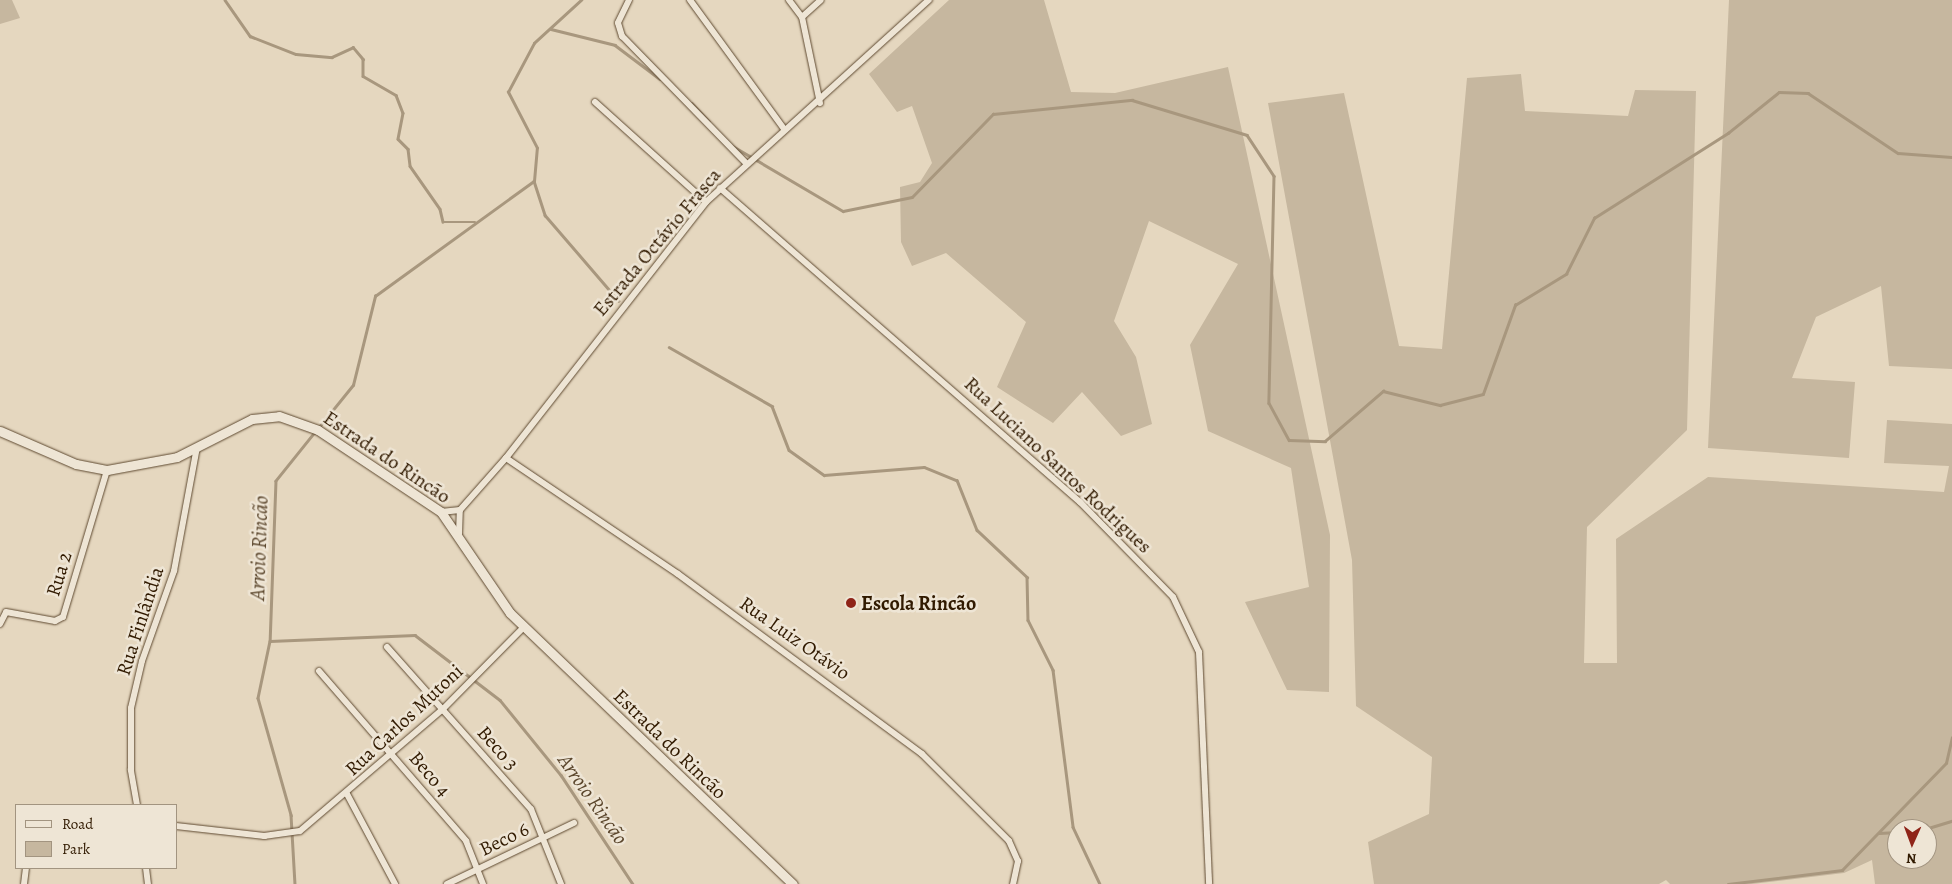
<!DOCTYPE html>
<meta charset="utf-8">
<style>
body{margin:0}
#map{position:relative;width:1952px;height:884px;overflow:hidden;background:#e5d7bf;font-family:Alegreya,serif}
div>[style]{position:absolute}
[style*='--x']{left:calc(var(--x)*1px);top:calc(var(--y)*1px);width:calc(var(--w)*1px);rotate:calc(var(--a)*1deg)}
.green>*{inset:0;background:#c6b79f}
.stream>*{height:2.5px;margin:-1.25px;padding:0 1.25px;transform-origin:1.25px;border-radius:1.25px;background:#a8977e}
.roads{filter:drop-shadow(0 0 1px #5e4930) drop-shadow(0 0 1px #5e4930)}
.street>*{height:6px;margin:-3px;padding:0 3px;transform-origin:3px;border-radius:3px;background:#eee5d5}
.secondary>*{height:9px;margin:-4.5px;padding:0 4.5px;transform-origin:4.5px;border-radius:4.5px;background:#eee5d5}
.dots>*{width:14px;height:14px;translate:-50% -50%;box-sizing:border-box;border:2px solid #eee5d5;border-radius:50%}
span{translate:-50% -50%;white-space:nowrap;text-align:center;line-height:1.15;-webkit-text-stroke:5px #eee5d5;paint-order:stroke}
.street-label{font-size:20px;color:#311a00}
.poi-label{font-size:20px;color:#311a00;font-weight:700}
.left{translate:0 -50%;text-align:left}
.water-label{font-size:21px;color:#5b462c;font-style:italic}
.legend{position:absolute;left:15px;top:804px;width:162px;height:65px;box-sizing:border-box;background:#eee5d5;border:1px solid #a29480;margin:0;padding:6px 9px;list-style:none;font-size:15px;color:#311a00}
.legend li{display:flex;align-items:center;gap:10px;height:25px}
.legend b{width:25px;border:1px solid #a29480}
.north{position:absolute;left:1887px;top:819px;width:50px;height:50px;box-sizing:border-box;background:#eee5d5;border:1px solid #a29480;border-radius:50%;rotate:182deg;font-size:14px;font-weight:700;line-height:20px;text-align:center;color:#311a00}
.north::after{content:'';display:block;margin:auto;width:18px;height:22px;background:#8f2418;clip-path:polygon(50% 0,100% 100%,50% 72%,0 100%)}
</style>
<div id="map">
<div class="green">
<div style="clip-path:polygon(0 0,12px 0,20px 18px,0 24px)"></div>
<div style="clip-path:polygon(949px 0,1044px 0,1071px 92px,1115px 93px,1228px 67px,1330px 535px,1329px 692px,1287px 690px,1245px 602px,1309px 587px,1291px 468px,1208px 431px,1190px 345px,1238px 264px,1149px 221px,1114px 321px,1136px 357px,1152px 424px,1121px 436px,1082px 392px,1053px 423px,997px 387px,1026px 322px,946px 253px,912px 266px,901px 242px,900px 187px,920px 182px,932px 163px,912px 106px,897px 112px,869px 74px)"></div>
<div style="clip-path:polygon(1729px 0,1952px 0,1952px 369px,1889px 366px,1881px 286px,1816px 317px,1792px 378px,1855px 382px,1849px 458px,1708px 448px)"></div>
<div style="clip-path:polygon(evenodd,1521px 74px,1525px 111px,1628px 116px,1635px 90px,1696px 91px,1687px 430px,1587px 527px,1584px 663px,1617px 663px,1616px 539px,1708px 477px,1944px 492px,1949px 466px,1884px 463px,1887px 420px,1952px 424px,1952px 884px,1875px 884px,1872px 860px,1844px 873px,1752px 884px,1670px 884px,1666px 880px,1659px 884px,1374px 884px,1368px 842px,1429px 814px,1432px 757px,1356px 706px,1352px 560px,1268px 103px,1344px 93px,1399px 346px,1442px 349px,1467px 78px,1521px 74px,1897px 829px,1927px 829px,1927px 859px,1897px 859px,1897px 829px)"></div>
</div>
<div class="stream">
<div style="--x:225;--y:0;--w:44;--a:55.2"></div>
<div style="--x:250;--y:36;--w:49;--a:21.4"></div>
<div style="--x:296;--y:54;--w:36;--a:5"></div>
<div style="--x:332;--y:57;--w:23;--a:-25"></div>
<div style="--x:353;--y:47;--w:16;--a:50"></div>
<div style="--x:363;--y:59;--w:17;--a:90"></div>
<div style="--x:363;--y:76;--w:38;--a:30"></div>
<div style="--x:396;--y:95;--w:19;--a:69"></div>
<div style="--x:403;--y:113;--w:26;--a:101"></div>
<div style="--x:398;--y:139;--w:14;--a:45"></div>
<div style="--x:408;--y:149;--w:17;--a:83"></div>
<div style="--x:410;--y:166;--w:52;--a:55.1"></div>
<div style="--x:440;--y:209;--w:13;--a:77"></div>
<div style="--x:443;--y:222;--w:32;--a:0"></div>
<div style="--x:551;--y:29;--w:66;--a:14"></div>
<div style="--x:615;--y:45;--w:56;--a:37.1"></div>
<div style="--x:692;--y:103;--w:25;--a:47"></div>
<div style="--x:731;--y:145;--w:130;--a:30.5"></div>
<div style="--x:843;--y:211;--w:70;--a:-11.5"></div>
<div style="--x:912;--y:197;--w:116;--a:-45.7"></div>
<div style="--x:993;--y:114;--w:140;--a:-5.8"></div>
<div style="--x:1132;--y:100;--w:120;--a:16.9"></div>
<div style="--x:1247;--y:135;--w:49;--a:56.6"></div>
<div style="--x:1274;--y:176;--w:227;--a:91.3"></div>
<div style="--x:1269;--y:403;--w:42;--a:61.6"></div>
<div style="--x:1289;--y:440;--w:36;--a:2"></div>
<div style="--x:1325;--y:441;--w:77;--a:-40.8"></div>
<div style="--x:1383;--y:391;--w:59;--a:13.8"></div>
<div style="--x:1440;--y:405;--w:44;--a:-14.3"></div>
<div style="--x:1483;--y:394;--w:95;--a:-70.2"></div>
<div style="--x:1515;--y:305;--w:60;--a:-31.3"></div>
<div style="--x:1566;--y:274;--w:63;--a:-63.4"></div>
<div style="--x:1594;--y:218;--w:159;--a:-32.4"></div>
<div style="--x:1728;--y:133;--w:65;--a:-38.8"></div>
<div style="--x:1779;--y:92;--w:29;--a:2"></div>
<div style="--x:1808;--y:93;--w:108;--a:33.7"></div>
<div style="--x:1898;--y:153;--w:54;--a:4.2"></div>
<div style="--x:534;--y:181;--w:36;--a:72"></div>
<div style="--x:545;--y:215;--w:113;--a:49.3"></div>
<div style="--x:669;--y:347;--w:119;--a:29.8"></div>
<div style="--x:772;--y:406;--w:47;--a:68.9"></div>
<div style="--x:789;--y:450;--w:43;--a:35.5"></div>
<div style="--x:824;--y:475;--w:100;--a:-4.6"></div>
<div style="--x:924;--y:467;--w:35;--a:22"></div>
<div style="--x:957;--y:480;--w:54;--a:68.2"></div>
<div style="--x:977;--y:530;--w:69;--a:43.2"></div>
<div style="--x:1027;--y:577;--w:43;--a:88.7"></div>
<div style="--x:1028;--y:620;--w:56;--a:63.4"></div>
<div style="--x:1053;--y:670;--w:158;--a:82.7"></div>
<div style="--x:1073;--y:827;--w:63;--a:64.7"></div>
<div style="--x:319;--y:427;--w:54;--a:-51"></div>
<div style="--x:353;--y:385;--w:92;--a:-76.1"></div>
<div style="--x:375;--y:296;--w:196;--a:-35.9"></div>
<div style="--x:534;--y:181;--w:33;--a:-85"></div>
<div style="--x:537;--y:148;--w:63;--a:-117.4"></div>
<div style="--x:508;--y:92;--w:55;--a:-62"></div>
<div style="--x:534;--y:43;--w:64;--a:-42.5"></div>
<div style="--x:316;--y:431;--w:64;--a:128.7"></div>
<div style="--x:276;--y:481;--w:160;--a:92.1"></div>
<div style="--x:270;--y:641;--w:145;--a:-2.4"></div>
<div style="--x:415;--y:635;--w:107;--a:37.4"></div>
<div style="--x:500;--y:700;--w:97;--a:50.9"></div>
<div style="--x:561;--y:775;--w:131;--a:56.6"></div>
<div style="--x:270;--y:641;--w:58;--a:101.9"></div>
<div style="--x:258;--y:698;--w:122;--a:74.2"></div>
<div style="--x:291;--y:815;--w:69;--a:86.7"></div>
<div style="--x:1925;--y:829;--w:28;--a:-17"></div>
<div style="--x:1879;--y:833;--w:18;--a:-3"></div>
<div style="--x:1728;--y:884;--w:115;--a:-7"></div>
<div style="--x:1842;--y:870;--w:149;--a:-45.8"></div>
<div style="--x:1946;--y:763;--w:26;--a:-77"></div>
</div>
<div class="roads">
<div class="street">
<div style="--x:629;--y:0;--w:25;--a:116"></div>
<div style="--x:618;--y:23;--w:14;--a:73"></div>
<div style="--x:622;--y:36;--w:177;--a:45.7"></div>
<div style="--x:690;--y:0;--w:160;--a:53.9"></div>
<div style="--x:789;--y:0;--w:21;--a:53"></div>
<div style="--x:802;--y:17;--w:88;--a:78.2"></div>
<div style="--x:802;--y:17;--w:25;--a:-42"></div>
<div style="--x:595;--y:102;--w:149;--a:42"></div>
<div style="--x:720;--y:188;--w:478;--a:41.1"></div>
<div style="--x:1080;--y:502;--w:133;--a:45.6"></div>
<div style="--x:1173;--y:597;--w:61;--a:64.7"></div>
<div style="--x:1199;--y:652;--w:232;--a:87.5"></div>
<div style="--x:506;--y:458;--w:207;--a:34"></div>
<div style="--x:678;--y:574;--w:303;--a:36.4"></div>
<div style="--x:922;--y:754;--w:123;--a:45"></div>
<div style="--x:1009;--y:841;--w:22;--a:66"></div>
<div style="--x:1018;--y:861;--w:24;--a:102"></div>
<div style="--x:441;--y:512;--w:19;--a:-6"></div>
<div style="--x:460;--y:510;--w:69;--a:-48.5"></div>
<div style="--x:506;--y:458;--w:325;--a:-52"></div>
<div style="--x:706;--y:202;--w:301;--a:-42.2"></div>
<div style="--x:459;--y:534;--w:24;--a:-88"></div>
<div style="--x:0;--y:624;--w:13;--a:-63"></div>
<div style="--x:6;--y:612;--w:50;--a:10.4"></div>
<div style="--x:55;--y:621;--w:9;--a:-27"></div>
<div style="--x:63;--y:617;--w:153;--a:-73.3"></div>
<div style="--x:387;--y:647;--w:217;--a:48.4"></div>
<div style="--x:531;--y:809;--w:81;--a:68.2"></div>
<div style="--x:319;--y:671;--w:225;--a:49.1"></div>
<div style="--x:466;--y:841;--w:46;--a:68.4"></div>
<div style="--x:347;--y:794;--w:102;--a:61.9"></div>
<div style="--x:137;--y:805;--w:36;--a:-100"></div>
<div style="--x:131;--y:770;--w:62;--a:-90"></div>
<div style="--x:131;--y:708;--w:48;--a:-76.8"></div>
<div style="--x:142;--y:661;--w:96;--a:-70.4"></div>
<div style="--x:174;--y:571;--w:126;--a:-79.5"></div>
<div style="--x:176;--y:826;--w:89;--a:6.5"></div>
<div style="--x:264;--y:836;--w:36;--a:-8"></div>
<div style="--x:300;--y:831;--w:188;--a:-40.5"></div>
<div style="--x:443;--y:709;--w:115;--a:-45.4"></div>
<div style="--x:146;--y:868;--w:16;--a:83"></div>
<div style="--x:24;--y:884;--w:16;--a:-83"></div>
<div style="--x:447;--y:884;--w:141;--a:-25.7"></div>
</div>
<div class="secondary">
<div style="--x:0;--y:431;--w:83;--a:23.5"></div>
<div style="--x:76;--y:464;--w:32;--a:11"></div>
<div style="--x:107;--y:470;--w:71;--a:-10.5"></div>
<div style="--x:177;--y:457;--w:84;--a:-26.9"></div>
<div style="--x:252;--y:419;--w:27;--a:-6"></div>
<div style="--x:279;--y:416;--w:41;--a:19.7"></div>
<div style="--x:318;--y:430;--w:148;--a:33.7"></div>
<div style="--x:441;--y:512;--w:122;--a:55.7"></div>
<div style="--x:510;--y:613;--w:392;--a:43.8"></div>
</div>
</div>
<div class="dots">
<div style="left:851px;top:603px;background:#8f2418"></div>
</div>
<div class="street-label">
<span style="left:657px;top:242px;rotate:-50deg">Estrada Octávio Frasca</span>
<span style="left:387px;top:457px;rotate:34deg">Estrada do Rincão</span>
<span style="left:1058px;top:465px;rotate:43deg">Rua Luciano Santos Rodrigues</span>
<span style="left:59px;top:574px;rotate:-73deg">Rua 2</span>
<span style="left:140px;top:621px;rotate:-72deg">Rua Finlândia</span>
<span style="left:795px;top:638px;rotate:35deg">Rua Luiz Otávio</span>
<span style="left:404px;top:720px;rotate:-43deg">Rua Carlos Mutoni</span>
<span style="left:670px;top:744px;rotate:44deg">Estrada do Rincão</span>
<span style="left:498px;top:748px;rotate:49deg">Beco 3</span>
<span style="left:430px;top:774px;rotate:50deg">Beco 4</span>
<span style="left:504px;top:839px;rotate:-26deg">Beco 6</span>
</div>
<div class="poi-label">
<span class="left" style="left:861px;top:603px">Escola Rincão</span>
</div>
<div class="water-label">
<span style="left:259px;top:548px;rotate:-88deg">Arroio Rincão</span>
<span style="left:593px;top:799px;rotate:55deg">Arroio Rincão</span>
</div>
<ul class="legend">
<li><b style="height:6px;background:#eee5d5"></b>Road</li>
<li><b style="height:14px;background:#c6b79f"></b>Park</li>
</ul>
<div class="north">N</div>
</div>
